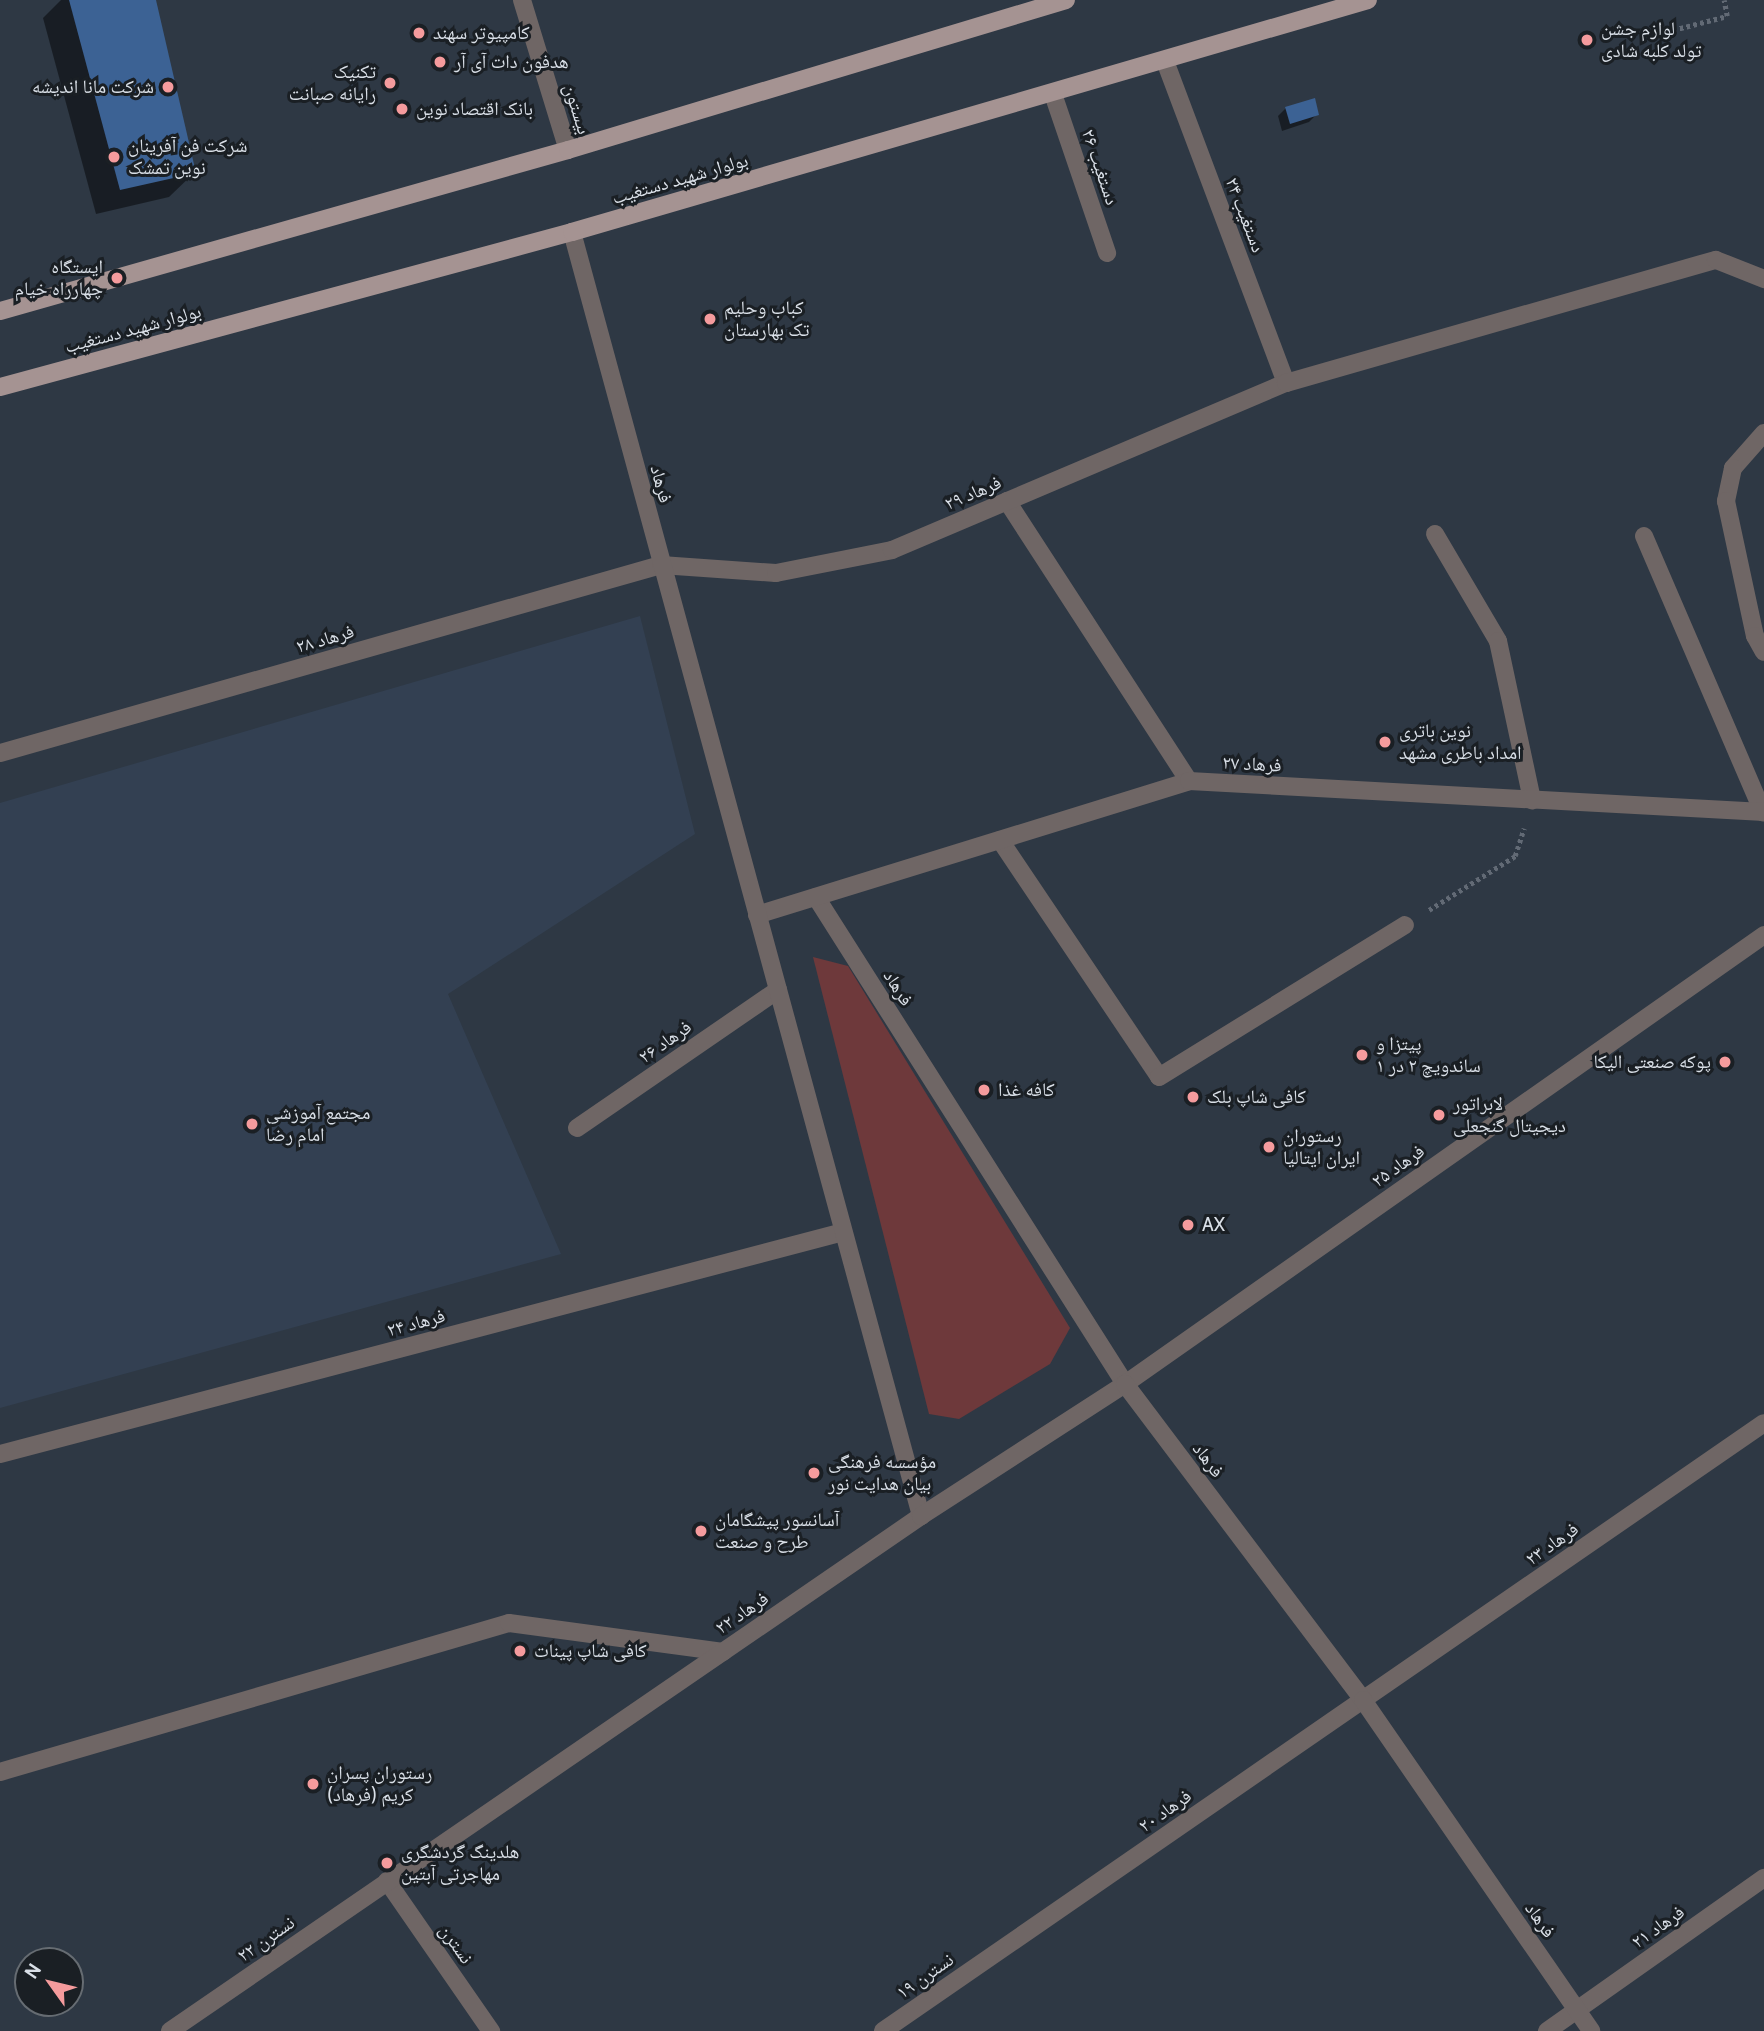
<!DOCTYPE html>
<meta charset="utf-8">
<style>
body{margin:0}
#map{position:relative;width:1764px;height:2031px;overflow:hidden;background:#2e3844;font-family:Cabin,"Noto Naskh Arabic",sans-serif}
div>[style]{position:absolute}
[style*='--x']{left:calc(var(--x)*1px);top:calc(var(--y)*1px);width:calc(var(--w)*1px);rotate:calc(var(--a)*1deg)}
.built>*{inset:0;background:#334052}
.green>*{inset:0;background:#6e393b}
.shadow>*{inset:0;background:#0007}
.building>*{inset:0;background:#3c6294}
.path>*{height:4.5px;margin-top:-2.25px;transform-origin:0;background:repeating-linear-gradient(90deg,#626a75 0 3.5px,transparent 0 7px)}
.minor>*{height:18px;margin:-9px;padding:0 9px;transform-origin:9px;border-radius:9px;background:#6f6665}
.tertiary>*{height:18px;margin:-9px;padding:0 9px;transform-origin:9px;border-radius:9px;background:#6f6665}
.primary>*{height:18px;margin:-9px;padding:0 9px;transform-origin:9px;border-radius:9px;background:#a59392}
.dots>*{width:19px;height:19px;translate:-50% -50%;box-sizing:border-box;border:4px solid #1a1f24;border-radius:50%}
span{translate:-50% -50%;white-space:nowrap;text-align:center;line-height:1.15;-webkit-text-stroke:6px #1a1f24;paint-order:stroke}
.poi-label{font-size:19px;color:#d9dfe7}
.left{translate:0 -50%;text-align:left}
.right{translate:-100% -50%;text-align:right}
.street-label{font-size:19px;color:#d9dfe7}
.north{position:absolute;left:14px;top:1947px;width:70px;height:70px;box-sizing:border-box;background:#1a1f24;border:2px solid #666c72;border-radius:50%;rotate:304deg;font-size:19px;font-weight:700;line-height:28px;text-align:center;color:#d9dfe7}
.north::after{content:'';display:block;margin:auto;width:24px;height:32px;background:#f59b9d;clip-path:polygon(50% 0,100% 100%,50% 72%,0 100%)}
</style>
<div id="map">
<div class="built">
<div style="clip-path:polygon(640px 616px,695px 834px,448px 994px,561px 1254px,0 1408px,0 803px)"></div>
</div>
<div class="green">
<div style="clip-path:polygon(813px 957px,848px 966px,1070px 1328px,1050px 1364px,959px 1419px,929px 1414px)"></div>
</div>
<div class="shadow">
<div style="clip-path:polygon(61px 0,155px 0,194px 173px,169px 197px,96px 214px,43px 18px)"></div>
<div style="clip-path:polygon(1286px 108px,1317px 114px,1309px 122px,1282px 131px,1278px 116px)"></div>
</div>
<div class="building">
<div style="clip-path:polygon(69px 0,156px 0,196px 173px,120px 190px)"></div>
<div style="clip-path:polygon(1315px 98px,1319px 115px,1290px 124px,1285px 107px)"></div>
</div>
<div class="path">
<div style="--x:1673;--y:30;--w:56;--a:-14.5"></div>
<div style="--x:1727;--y:16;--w:16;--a:-101"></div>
<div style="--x:1429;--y:910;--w:102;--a:-32.1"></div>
<div style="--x:1515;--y:856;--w:29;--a:-72"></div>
</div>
<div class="minor">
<div style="--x:1165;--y:61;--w:344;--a:69.4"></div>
<div style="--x:1053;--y:94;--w:168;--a:71.2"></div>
<div style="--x:1764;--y:433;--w:47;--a:131.5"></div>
<div style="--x:1733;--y:468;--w:34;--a:102"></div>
<div style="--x:1726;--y:501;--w:138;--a:77.9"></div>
<div style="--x:1755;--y:636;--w:18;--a:61"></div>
<div style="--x:1007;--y:501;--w:334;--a:57"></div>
<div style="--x:1435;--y:534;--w:124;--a:59.5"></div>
<div style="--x:1498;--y:641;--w:163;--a:77.9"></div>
<div style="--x:1644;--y:536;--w:301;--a:66.7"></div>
<div style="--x:0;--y:753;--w:687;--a:-15.88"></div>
<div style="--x:661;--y:565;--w:115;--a:4"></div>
<div style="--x:776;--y:573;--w:118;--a:-11.2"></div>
<div style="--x:892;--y:550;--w:428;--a:-23"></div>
<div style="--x:1286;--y:383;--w:447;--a:-16"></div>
<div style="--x:1716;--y:260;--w:52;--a:21.6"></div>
<div style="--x:1000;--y:840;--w:285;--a:56.1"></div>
<div style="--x:1159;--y:1077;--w:289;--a:-31.7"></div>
<div style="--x:816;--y:897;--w:577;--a:57.6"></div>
<div style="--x:1125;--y:1384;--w:781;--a:-35.09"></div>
<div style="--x:757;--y:915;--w:452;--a:-17.2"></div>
<div style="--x:1189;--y:781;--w:576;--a:3.09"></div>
<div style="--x:577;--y:1128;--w:244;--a:-34.5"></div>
<div style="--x:0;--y:1454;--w:872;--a:-14.75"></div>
<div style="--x:0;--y:1772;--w:530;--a:-16.32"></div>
<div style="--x:509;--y:1623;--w:216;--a:7.7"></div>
<div style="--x:387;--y:1881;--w:183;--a:55.3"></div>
<div style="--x:170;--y:2031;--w:911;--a:-34.44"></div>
<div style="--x:883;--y:2031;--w:1070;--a:-34.61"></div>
<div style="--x:1547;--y:2031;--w:266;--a:-35.2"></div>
</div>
<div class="tertiary">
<div style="--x:522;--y:0;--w:157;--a:73"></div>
<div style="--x:572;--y:232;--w:1331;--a:74.79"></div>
<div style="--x:921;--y:1516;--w:243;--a:-32.9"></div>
<div style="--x:1125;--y:1384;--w:396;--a:53"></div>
<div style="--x:1363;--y:1700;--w:402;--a:55.4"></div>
</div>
<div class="primary">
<div style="--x:0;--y:311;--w:590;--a:-15.83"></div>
<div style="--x:568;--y:150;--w:520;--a:-16.76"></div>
<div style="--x:0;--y:387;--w:593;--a:-15.16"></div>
<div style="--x:572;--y:232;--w:829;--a:-16.25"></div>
</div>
<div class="dots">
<div style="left:419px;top:33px;background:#f59b9d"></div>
<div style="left:1587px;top:40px;background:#f59b9d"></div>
<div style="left:440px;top:62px;background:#f59b9d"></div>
<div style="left:390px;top:83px;background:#f59b9d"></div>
<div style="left:168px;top:87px;background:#f59b9d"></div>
<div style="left:402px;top:109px;background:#f59b9d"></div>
<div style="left:114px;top:157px;background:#f59b9d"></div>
<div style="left:117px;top:278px;background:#f59b9d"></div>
<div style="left:710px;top:319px;background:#f59b9d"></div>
<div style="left:1385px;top:742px;background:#f59b9d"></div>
<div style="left:1362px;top:1055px;background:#f59b9d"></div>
<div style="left:1725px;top:1062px;background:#f59b9d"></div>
<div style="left:984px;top:1090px;background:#f59b9d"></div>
<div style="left:1193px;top:1097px;background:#f59b9d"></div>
<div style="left:1439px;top:1115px;background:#f59b9d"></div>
<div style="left:252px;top:1124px;background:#f59b9d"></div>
<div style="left:1269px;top:1147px;background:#f59b9d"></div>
<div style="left:1188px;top:1225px;background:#f59b9d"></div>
<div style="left:814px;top:1473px;background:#f59b9d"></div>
<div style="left:701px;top:1531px;background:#f59b9d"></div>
<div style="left:520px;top:1651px;background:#f59b9d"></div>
<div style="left:313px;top:1784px;background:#f59b9d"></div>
<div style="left:387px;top:1863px;background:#f59b9d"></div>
</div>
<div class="poi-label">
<span class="left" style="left:1601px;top:40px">لوازم جشن<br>تولد کلبه شادی</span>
<span class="left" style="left:433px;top:33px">کامپیوتر سهند</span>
<span class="left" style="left:454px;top:62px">هدفون دات آی آر</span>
<span class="right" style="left:376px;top:83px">تکنیک<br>رایانه صبانت</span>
<span class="right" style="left:154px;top:87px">شرکت مانا اندیشه</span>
<span class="left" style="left:416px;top:109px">بانک اقتصاد نوین</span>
<span class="left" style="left:128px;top:157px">شرکت فن آفرینان<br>نوین تمشک</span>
<span class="right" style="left:103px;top:278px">ایستگاه<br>چهارراه خیام</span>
<span class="left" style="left:724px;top:319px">کباب وحلیم<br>تک بهارستان</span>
<span class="left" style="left:1399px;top:742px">نوین باتری<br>امداد باطری مشهد</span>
<span class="left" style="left:1376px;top:1055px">پیتزا و<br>ساندویچ ۲ در ۱</span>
<span class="right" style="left:1711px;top:1062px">پوکه صنعتی الیکا</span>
<span class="left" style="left:998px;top:1090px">کافه غذا</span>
<span class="left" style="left:1207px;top:1097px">کافی شاپ بلک</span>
<span class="left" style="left:1453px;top:1115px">لابراتور<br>دیجیتال گنجعلی</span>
<span class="left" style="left:266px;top:1124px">مجتمع آموزشی<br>امام رضا</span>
<span class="left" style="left:1283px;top:1147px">رستوران<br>ایران ایتالیا</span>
<span class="left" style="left:1202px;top:1225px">AX</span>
<span class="left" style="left:828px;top:1473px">مؤسسه فرهنگی<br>بیان هدایت نور</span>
<span class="left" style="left:715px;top:1531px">آسانسور پیشگامان<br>طرح و صنعت</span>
<span class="left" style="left:534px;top:1651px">کافی شاپ پینات</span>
<span class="left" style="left:327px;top:1784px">رستوران پسران<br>کریم (فرهاد)</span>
<span class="left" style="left:401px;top:1863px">هلدینگ گردشگری<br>مهاجرتی آبتین</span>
</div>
<div class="street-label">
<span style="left:577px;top:109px;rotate:73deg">بیستون</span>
<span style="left:1100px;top:167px;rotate:71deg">دستغیب ۲۶</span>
<span style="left:680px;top:179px;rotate:-16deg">بولوار شهید دستغیب</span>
<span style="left:1245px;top:215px;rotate:69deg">دستغیب ۲۴</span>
<span style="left:133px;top:329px;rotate:-15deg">بولوار شهید دستغیب</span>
<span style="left:661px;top:484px;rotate:75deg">فرهاد</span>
<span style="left:973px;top:493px;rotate:-23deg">فرهاد ۲۹</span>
<span style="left:325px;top:639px;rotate:-16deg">فرهاد ۲۸</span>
<span style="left:1252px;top:764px;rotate:3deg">فرهاد ۲۷</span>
<span style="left:898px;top:988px;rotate:58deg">فرهاد</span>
<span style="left:665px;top:1042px;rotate:-35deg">فرهاد ۲۶</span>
<span style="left:1398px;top:1166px;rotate:-35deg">فرهاد ۲۵</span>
<span style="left:416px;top:1323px;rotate:-15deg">فرهاد ۲۴</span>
<span style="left:1208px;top:1460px;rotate:53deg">فرهاد</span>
<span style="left:1552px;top:1544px;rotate:-35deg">فرهاد ۲۳</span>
<span style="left:742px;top:1613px;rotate:-34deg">فرهاد ۲۲</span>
<span style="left:1165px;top:1811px;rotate:-35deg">فرهاد ۲۰</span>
<span style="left:1540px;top:1920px;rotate:55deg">فرهاد</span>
<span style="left:1658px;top:1927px;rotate:-35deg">فرهاد ۲۱</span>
<span style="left:266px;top:1939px;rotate:-35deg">نسترن ۲۲</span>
<span style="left:456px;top:1944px;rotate:55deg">نسترن</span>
<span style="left:925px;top:1976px;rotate:-35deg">نسترن ۱۹</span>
</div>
<div class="north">N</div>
</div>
